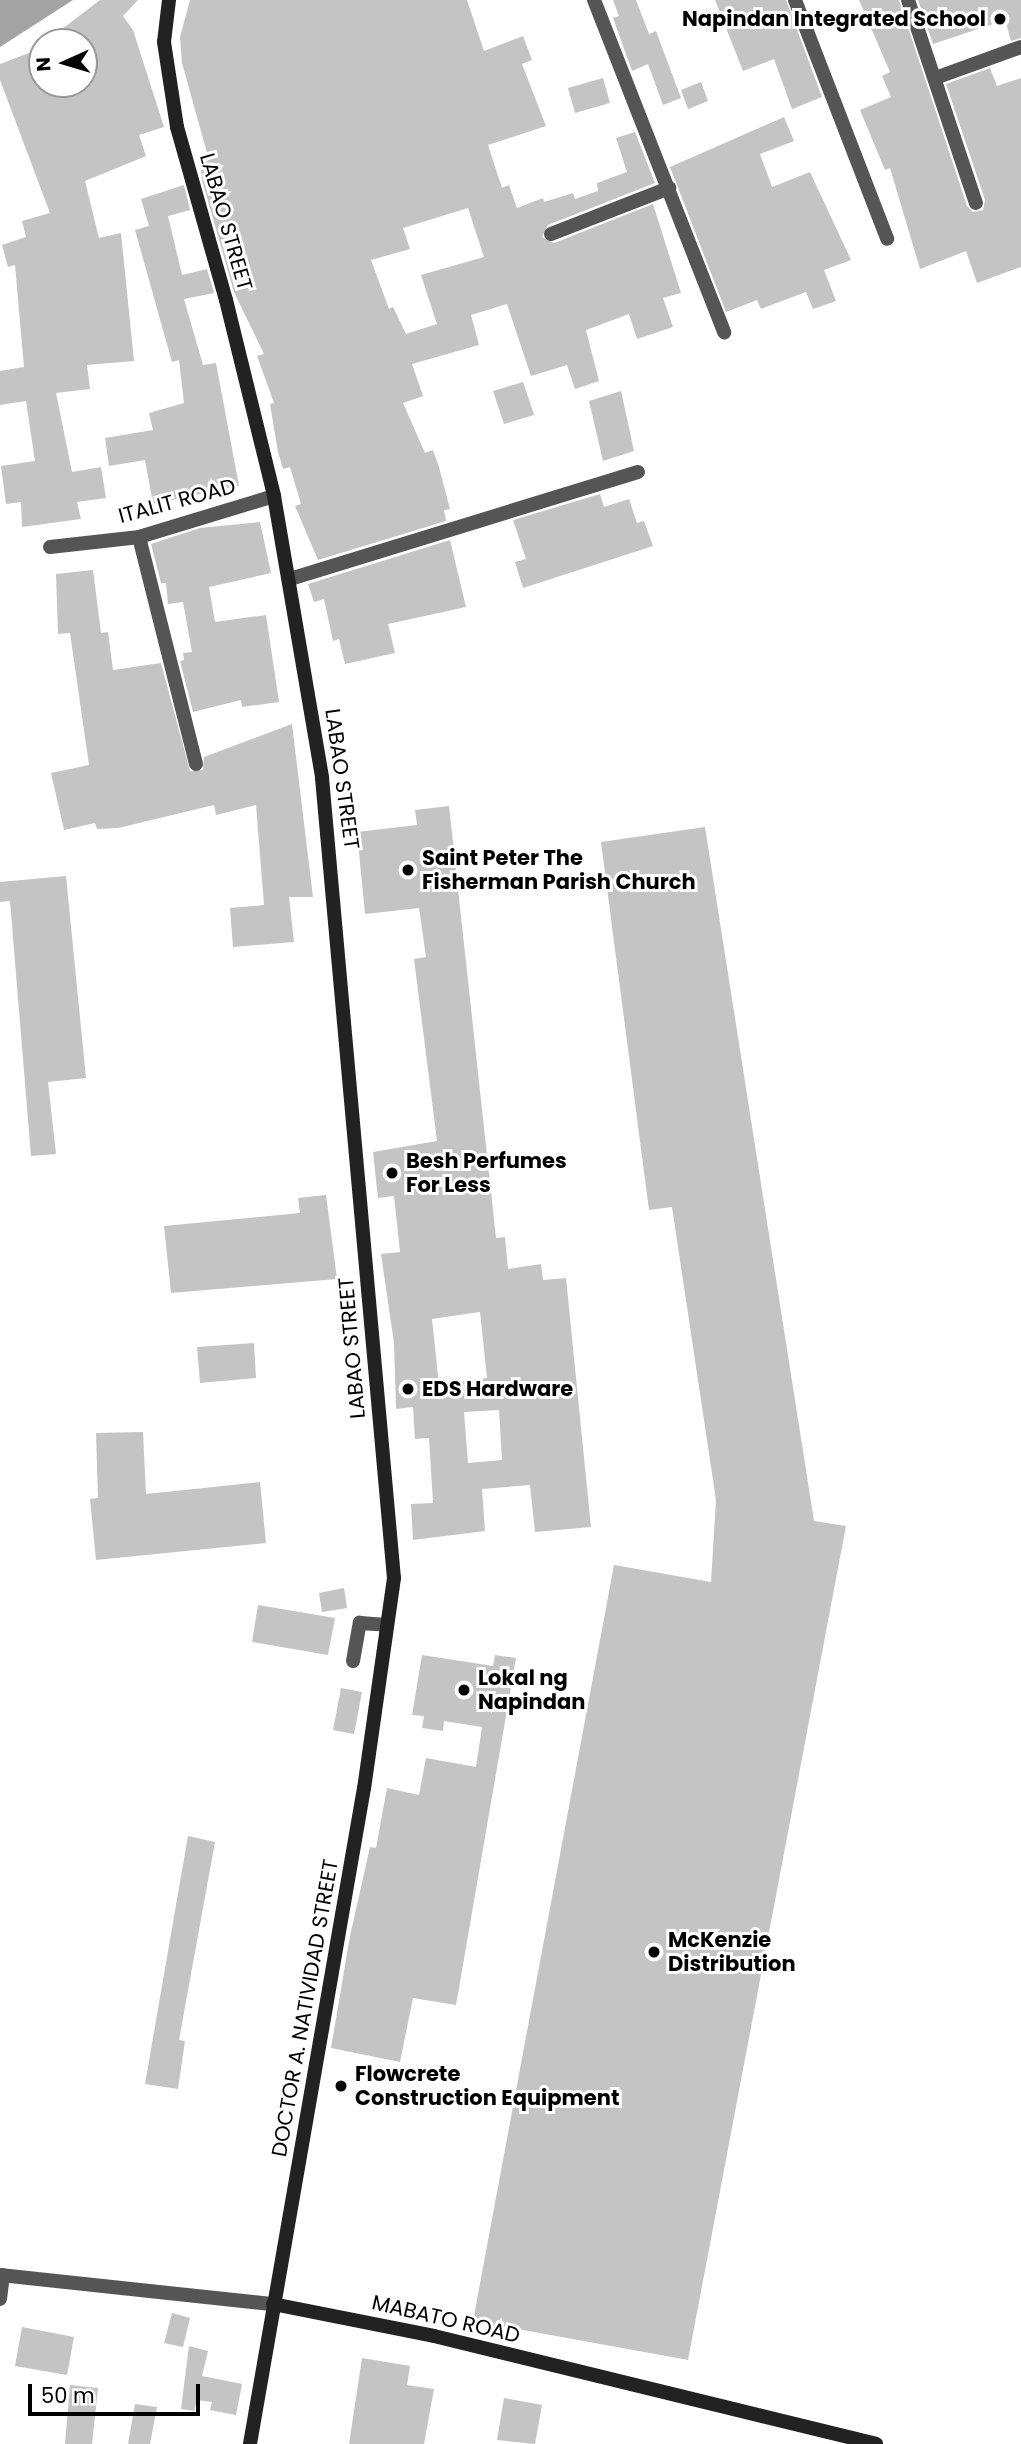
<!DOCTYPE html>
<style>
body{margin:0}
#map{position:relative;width:1021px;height:2444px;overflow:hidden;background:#fff;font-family:Poppins,sans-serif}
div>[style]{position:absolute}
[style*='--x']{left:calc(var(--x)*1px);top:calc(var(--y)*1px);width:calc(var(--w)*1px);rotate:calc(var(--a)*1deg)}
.water>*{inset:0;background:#a3a3a3}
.building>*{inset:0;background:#c4c4c4}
.street>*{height:14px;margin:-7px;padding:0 7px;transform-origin:7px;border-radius:7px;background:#555}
.secondary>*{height:14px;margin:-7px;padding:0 7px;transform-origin:7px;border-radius:7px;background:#222}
.dots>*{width:19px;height:19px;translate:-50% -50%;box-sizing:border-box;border:4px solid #fff;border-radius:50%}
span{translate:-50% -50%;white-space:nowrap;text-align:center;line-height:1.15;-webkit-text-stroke:6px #fff;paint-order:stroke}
.poi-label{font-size:21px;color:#000;font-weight:700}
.right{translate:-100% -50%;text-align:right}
.left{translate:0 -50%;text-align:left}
.street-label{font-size:21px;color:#000}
.north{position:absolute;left:28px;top:28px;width:70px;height:70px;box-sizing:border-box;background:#fff;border:2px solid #999;border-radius:50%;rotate:266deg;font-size:19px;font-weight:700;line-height:28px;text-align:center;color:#000}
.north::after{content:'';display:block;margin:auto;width:24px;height:32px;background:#000;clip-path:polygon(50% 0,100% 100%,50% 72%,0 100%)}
.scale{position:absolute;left:28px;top:2384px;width:172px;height:32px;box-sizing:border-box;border:4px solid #000;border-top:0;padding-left:9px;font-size:21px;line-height:24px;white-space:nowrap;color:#000;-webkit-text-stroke:5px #fff;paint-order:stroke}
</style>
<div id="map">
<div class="water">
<div style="clip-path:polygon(0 0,73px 0,0 47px)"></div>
</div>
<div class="building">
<div style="clip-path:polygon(100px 0,138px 0,123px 16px,133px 30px,164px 127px,139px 135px,146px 156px,85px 181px,99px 238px,121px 233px,134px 361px,87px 365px,90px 389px,56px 393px,72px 472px,101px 467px,106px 498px,77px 502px,81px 519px,22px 527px,21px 502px,6px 504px,1px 466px,35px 461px,26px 401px,0 405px,0 371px,24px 367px,15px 265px,8px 267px,2px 245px,26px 237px,22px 221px,50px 213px,0 80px,0 64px,42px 48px,42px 84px,84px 84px,84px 42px,45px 42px)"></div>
<div style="clip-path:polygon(evenodd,190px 0,467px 0,484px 51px,523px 36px,532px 60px,522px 64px,546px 126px,488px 145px,502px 188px,509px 185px,517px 208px,543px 198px,544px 202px,573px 193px,575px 199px,598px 191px,597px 183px,627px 172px,616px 138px,635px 132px,655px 183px,548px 225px,542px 237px,554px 243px,653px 204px,681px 293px,663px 298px,673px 327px,637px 339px,629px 314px,586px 330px,599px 381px,575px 389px,567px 365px,531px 376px,507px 304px,471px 315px,479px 345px,412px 364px,423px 396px,403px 403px,425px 453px,433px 450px,439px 467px,450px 509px,444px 510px,446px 521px,318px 560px,295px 506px,301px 504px,290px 467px,283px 469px,278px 452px,270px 404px,274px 403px,257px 356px,264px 354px,234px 292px,202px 180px,200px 163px,209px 160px,182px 63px,180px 37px,190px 0,468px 208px,484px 257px,421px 275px,437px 324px,406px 334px,393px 307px,389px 309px,371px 260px,410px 249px,403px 228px,468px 208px)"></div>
<div style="clip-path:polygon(613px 0,636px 0,649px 34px,656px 31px,681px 98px,663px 105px,648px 64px,632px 71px,613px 18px,619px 16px)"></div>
<div style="clip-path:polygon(715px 0,786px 0,822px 97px,792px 109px,774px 59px,743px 71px)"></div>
<div style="clip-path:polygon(859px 0,899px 0,967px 206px,973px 212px,983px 210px,985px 200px,946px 84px,990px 68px,997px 86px,1021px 78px,1021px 267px,977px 283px,966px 251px,920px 269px,890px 168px,885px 170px,860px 110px,891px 97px,882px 76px,890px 72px)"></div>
<div style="clip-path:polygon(918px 0,1021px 0,1021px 38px,1011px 41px,1005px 20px,933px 44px)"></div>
<div style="clip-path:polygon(603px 78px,610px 103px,575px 113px,568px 88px)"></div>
<div style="clip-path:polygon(701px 82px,708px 101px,688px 109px,681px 90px)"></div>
<div style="clip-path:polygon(784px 117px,794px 141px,760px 154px,772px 187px,810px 172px,851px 260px,824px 270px,836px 301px,813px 309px,806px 292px,761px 309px,757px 300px,726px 312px,670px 167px)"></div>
<div style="clip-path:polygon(184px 185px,190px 210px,168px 216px,182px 275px,207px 269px,214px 293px,184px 299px,203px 365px,216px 363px,239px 486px,153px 504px,145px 460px,109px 466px,105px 438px,153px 430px,149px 413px,184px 403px,179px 360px,172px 362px,135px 230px,149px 226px,141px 199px)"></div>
<div style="clip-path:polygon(523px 382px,534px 415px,504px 424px,493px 391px)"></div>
<div style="clip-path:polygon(621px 391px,634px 451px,603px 461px,589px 401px)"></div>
<div style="clip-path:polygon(600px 494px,604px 507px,629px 499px,637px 523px,644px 521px,653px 546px,523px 588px,515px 562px,526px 559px,513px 520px)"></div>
<div style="clip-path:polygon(260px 522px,271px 573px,209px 587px,215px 622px,266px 615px,279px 702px,242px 707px,241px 700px,193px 712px,180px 661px,184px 660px,183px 653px,192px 652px,183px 602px,168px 604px,166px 583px,161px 583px,151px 544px,200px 528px)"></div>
<div style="clip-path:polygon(450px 540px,466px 607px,388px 624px,395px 653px,345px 664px,339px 639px,333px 641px,324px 599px,314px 602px,308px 584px)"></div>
<div style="clip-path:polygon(93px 570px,101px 633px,108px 632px,113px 670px,161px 663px,190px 771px,203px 770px,204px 757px,292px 724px,313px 897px,289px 897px,294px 942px,233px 947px,230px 908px,264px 905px,256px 805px,216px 815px,214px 805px,118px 828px,97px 829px,95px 823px,64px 830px,51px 773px,89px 765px,70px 633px,58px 634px,56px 574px)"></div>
<div style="clip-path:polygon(evenodd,449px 806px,496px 1238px,505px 1237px,508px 1269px,541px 1264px,543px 1280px,566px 1278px,591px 1527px,535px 1532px,530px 1485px,482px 1489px,485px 1531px,413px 1540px,411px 1504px,433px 1503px,429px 1438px,415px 1439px,413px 1407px,396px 1409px,394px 1343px,381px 1254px,400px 1252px,394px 1196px,378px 1198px,373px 1152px,437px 1141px,414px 959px,426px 957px,419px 908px,365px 914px,357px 832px,417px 825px,415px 810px,449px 806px,480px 1312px,487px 1378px,439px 1385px,432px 1319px,480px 1312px,449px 806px,499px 1410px,502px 1460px,468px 1463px,464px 1412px,499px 1410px)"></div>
<div style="clip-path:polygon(705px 827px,814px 1521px,846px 1526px,688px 2360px,473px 2321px,614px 1565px,711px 1582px,716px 1500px,672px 1207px,649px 1210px,601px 842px)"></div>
<div style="clip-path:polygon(66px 876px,86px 1078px,48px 1082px,56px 1154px,31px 1156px,10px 901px,0 902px,0 882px)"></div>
<div style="clip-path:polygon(326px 1195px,337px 1279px,171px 1293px,164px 1226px,300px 1213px,298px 1198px)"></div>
<div style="clip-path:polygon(254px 1343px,256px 1378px,200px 1383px,197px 1347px)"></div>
<div style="clip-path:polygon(143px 1432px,146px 1494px,260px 1482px,266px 1543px,96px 1560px,90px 1499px,98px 1498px,96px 1433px)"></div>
<div style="clip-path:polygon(344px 1588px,347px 1608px,322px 1612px,319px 1593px)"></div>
<div style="clip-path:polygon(258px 1605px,335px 1618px,328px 1655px,252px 1642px)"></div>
<div style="clip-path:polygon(422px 1655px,493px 1666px,495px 1655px,516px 1658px,456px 2005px,413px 1998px,400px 2062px,331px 2048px,350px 1936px,370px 1847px,376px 1848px,387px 1788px,419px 1795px,426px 1758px,476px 1767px,482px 1727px,444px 1721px,443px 1731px,422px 1728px,424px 1716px,412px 1715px)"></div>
<div style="clip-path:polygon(341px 1688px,362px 1692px,354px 1734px,333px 1730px)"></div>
<div style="clip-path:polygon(188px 1836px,215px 1842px,179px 2040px,185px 2041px,178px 2089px,145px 2084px)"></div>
<div style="clip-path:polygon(172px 2313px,190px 2318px,183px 2347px,164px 2343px)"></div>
<div style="clip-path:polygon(22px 2327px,74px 2337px,67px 2375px,15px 2366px)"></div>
<div style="clip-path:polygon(189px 2346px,208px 2351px,202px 2376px,242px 2384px,236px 2415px,210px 2410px,212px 2402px,197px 2400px,194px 2411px,181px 2409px)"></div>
<div style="clip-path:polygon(362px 2358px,410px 2366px,407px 2385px,434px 2389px,424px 2444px,349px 2444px)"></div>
<div style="clip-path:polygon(70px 2385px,98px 2388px,92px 2444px,65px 2444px)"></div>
<div style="clip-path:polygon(504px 2398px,542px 2405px,535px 2444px,497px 2440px)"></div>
<div style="clip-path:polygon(135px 2404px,157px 2407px,150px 2444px,128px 2444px)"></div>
</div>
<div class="street">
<div style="--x:594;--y:0;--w:357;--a:68.6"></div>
<div style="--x:795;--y:0;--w:256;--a:68.9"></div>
<div style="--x:908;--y:0;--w:214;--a:71.5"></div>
<div style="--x:938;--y:77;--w:88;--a:-19.9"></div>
<div style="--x:551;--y:234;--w:127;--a:-21.3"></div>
<div style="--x:139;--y:537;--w:234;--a:75.9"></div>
<div style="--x:50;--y:547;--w:90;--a:-6.4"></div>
<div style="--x:139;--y:537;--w:141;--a:-16.9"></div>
<div style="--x:290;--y:579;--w:364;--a:-17.1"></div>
<div style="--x:353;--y:1661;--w:39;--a:-80"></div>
<div style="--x:360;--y:1623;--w:27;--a:4"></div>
<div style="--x:0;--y:2275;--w:275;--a:6.1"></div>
<div style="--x:0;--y:2299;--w:24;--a:-83"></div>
</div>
<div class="secondary">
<div style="--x:169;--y:0;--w:42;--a:96.8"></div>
<div style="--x:164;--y:42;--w:86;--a:81.3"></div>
<div style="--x:177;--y:127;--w:180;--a:74.2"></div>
<div style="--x:226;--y:300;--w:202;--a:76.2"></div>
<div style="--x:274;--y:496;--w:286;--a:80.3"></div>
<div style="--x:322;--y:778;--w:803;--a:84.86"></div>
<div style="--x:394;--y:1578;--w:212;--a:98.1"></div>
<div style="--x:364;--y:1788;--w:666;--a:99.86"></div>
<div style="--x:273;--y:2304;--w:164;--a:11.2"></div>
<div style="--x:434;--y:2336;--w:455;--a:13.7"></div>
</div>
<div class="dots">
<div style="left:1000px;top:19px;background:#000"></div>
<div style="left:408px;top:870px;background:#000"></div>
<div style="left:392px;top:1173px;background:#000"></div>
<div style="left:408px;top:1389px;background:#000"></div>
<div style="left:464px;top:1690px;background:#000"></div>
<div style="left:654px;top:1952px;background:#000"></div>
<div style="left:341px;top:2086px;background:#000"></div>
</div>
<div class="poi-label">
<span class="right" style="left:986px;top:19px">Napindan Integrated School</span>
<span class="left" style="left:422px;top:870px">Saint Peter The<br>Fisherman Parish Church</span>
<span class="left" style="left:406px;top:1173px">Besh Perfumes<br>For Less</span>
<span class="left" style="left:422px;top:1389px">EDS Hardware</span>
<span class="left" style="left:478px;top:1690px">Lokal ng<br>Napindan</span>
<span class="left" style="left:668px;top:1952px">McKenzie<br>Distribution</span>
<span class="left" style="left:355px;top:2086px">Flowcrete<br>Construction Equipment</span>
</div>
<div class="street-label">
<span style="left:226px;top:222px;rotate:74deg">LABAO STREET</span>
<span style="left:177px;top:501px;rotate:-15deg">ITALIT ROAD</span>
<span style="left:342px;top:779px;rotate:82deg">LABAO STREET</span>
<span style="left:352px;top:1348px;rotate:-95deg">LABAO STREET</span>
<span style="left:305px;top:2008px;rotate:-80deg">DOCTOR A. NATIVIDAD STREET</span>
<span style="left:446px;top:2319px;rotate:13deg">MABATO ROAD</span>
</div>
<div class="north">N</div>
<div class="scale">50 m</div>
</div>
